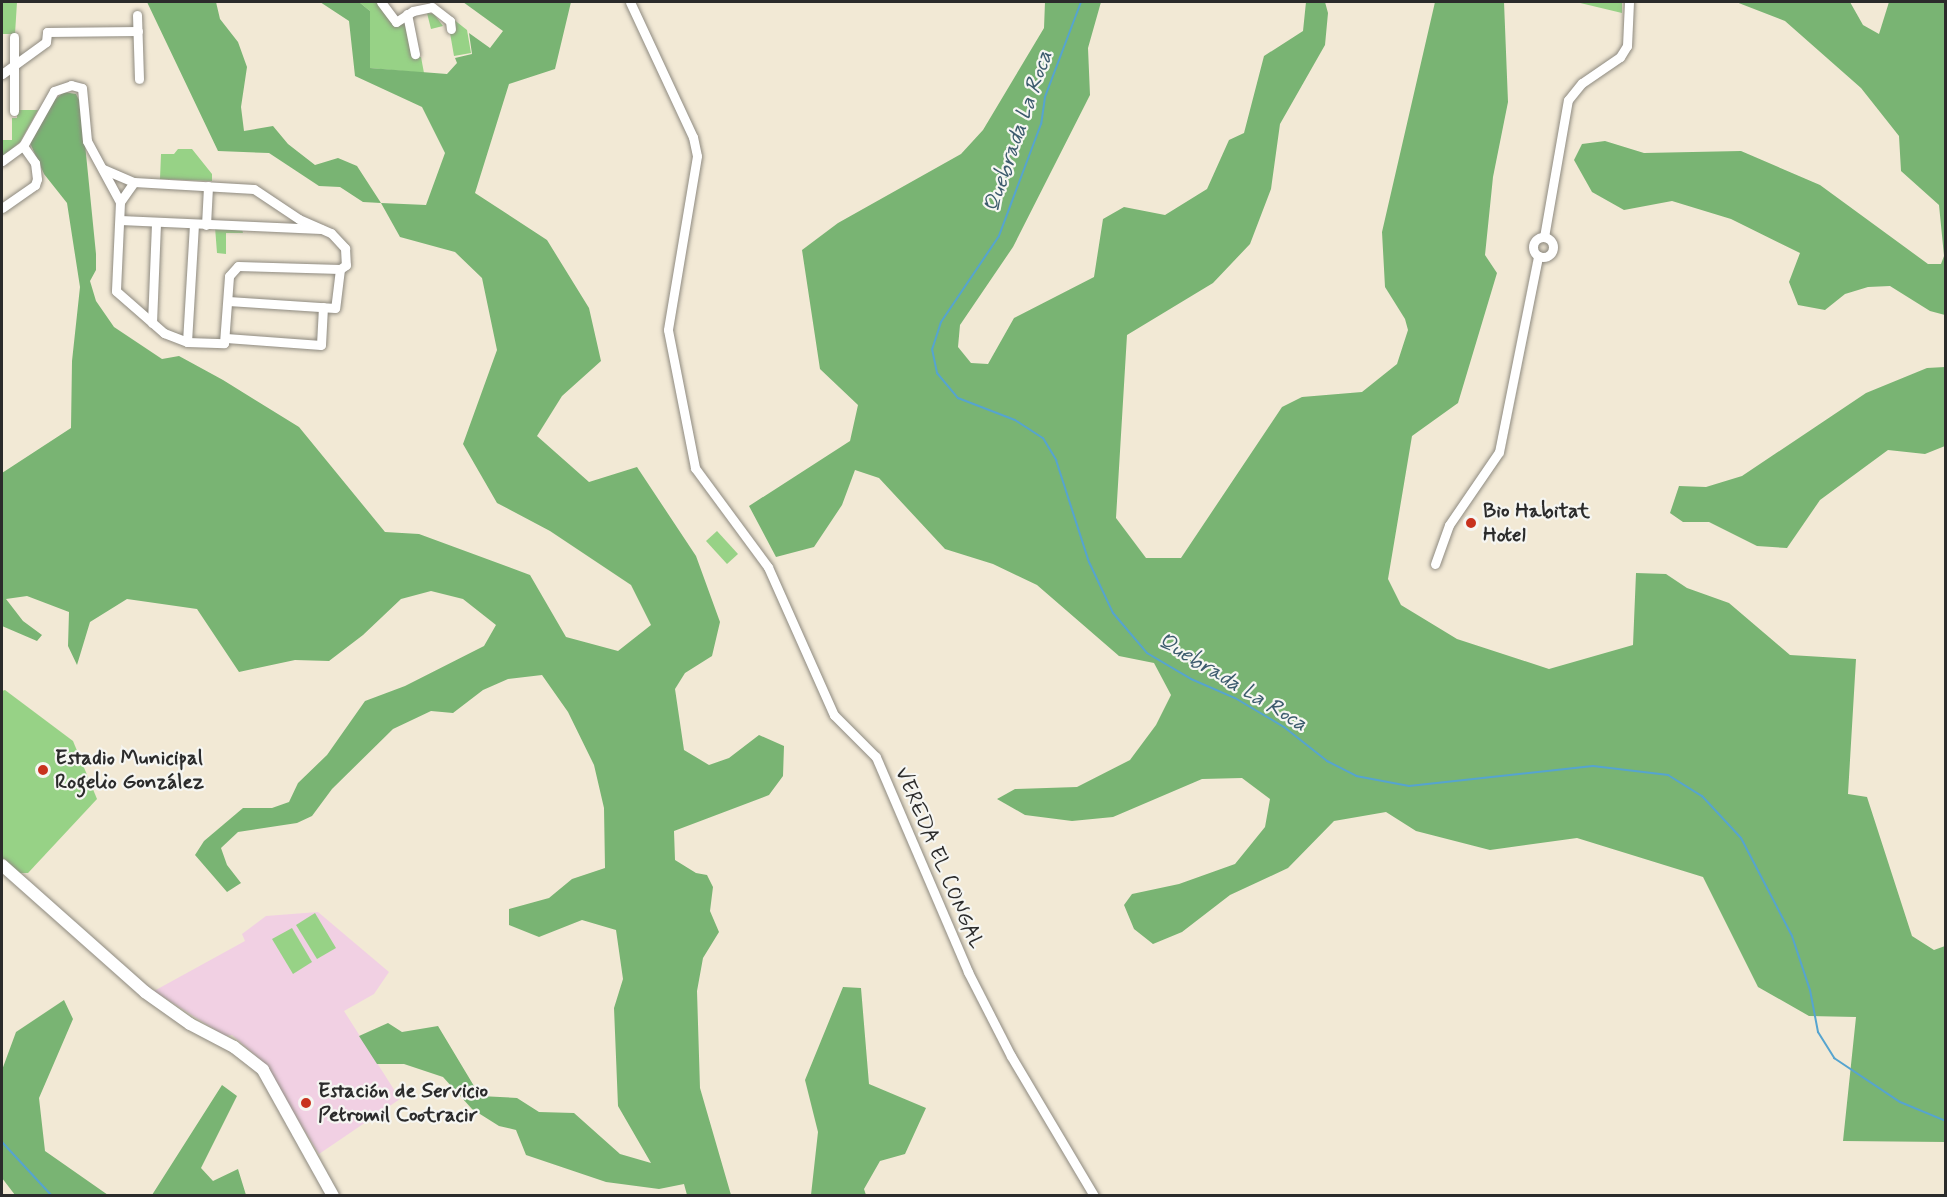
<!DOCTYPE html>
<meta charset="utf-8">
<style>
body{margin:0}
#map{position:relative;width:1947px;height:1197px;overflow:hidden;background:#f2e9d5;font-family:Mynerve,sans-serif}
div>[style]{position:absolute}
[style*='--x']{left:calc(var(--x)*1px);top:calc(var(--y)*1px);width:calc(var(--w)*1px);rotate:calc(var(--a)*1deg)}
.built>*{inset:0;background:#f1d0e3}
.green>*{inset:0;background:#97d286}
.forest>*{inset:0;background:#79b473}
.stream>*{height:2px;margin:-1px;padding:0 1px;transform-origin:1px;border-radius:1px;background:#56a4cf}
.roads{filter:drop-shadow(0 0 2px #8e8a80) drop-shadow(0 0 2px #8e8a80)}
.street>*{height:9px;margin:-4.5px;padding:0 4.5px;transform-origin:4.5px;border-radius:4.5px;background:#fff}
.street>.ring{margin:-4.5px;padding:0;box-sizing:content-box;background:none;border:9px solid #fff;border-radius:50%}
.secondary>*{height:12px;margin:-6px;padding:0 6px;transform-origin:6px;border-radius:6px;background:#fff}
.dots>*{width:16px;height:16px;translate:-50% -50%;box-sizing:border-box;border:3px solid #f6f6f2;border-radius:50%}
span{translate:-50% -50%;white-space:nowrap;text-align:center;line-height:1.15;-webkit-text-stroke:4.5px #f6f6f2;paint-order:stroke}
.poi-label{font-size:21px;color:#2b2b2b;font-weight:700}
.left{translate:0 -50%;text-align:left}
.street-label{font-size:21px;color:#2b2b2b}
.water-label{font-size:22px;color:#3c5b6d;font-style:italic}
.frame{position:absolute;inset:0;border:3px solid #2b2b2b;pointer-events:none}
</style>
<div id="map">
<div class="built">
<div style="clip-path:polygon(318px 912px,389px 972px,374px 994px,344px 1011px,400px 1099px,319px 1154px,262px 1061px,232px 1035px,225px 1036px,154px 991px,245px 941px,242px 934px,266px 916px)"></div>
</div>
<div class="green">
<div style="clip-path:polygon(2px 2px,17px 2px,15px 34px,2px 34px)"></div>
<div style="clip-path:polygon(359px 2px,377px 2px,396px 26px,405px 21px,415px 58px,421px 57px,424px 73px,370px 68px,370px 11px)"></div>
<div style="clip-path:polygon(1576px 2px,1622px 2px,1622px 13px)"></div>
<div style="clip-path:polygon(427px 13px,434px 14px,443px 26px,431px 29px)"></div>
<div style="clip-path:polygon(453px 19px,467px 30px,471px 53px,454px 56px,450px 33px,455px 32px)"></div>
<div style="clip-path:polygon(17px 110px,38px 110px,20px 142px,2px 157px,2px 140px,12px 140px,12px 118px,17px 118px)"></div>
<div style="clip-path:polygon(178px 149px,192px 149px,212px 174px,212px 181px,160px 179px,161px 154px,174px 154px)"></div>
<div style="clip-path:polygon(215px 227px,242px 229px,243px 233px,226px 233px,226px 254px,217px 253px)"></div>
<div style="clip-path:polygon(717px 531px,738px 554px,727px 564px,706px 541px)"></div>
<div style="clip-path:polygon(5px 690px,73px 741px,97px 799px,28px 873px,15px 873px,2px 860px,2px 691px)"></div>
<div style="clip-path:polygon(315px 913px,336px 948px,317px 959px,296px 925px)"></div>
<div style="clip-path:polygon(292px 928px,312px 962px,293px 974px,272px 939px)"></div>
</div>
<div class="forest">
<div style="clip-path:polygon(147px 2px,216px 2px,220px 19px,238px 42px,247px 67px,241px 107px,244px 131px,273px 126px,288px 144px,315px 165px,338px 158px,357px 166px,381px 203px,426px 205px,445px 153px,422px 107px,355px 76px,349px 21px,320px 2px,359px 2px,370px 11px,370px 68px,447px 74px,457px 63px,455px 58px,472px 54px,469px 33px,490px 48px,503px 31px,463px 2px,571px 2px,555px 69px,509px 84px,475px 193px,547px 240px,589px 308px,601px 361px,562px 396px,537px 436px,589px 482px,637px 467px,696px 556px,720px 622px,712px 656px,685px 673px,675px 689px,684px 750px,709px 765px,729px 758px,759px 735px,784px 746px,783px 776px,769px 795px,674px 831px,675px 860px,696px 873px,707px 875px,713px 887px,710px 911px,719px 932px,703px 958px,697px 991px,700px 1088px,731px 1195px,687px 1195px,684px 1184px,659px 1189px,606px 1182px,526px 1155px,516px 1130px,499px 1126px,472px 1109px,443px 1077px,404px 1064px,377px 1064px,359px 1036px,388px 1023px,402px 1032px,438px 1026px,480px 1096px,517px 1098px,539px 1112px,574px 1113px,620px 1154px,651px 1163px,618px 1106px,614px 1008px,623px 979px,616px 930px,582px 920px,539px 937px,509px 925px,509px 909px,549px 898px,572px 879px,605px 868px,604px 808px,594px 765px,568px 712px,542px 675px,508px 679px,483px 690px,453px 713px,431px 711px,393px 729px,332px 789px,312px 816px,297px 823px,238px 832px,221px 848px,227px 865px,241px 883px,227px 892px,195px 855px,204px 841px,243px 808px,272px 808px,289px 802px,298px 783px,327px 755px,365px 701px,405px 686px,484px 646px,496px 625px,463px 599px,431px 591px,401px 599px,363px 635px,329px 661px,295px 660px,239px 672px,197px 609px,127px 599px,90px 622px,77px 665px,68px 646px,69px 612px,27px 596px,6px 599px,23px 621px,42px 635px,37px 641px,2px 626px,2px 473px,71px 428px,72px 361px,80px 287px,67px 203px,44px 174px,30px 143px,53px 101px,64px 92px,76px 94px,81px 104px,96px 254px,96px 270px,90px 281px,96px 301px,114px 327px,162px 359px,179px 356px,223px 380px,299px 427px,385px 532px,419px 534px,530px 575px,566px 637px,618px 651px,651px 625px,631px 585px,550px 531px,497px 503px,463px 444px,497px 350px,482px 278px,455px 252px,400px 237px,381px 203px,363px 202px,340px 187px,319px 186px,269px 153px,218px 151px)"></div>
<div style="clip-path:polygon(1045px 2px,1101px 2px,1088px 48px,1090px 95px,1013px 247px,960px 325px,958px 347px,971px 363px,988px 364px,1014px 318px,1094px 277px,1103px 219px,1124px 207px,1165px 215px,1207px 189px,1229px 140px,1244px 133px,1264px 56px,1303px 31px,1306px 2px,1325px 2px,1328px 13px,1325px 45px,1280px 124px,1271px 189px,1250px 244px,1213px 283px,1127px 335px,1116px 518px,1146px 558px,1181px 558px,1282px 407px,1302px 397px,1362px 392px,1397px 364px,1408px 330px,1405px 319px,1385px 287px,1382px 232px,1435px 2px,1504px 2px,1508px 102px,1493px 177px,1485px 255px,1497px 273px,1458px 403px,1412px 436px,1388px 579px,1401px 605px,1457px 639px,1549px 669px,1633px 645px,1636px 573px,1666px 574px,1687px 588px,1729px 603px,1790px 655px,1856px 659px,1848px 794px,1867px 797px,1912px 936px,1934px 950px,1945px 946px,1945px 1142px,1843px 1141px,1856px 1017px,1809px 1016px,1758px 987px,1703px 877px,1577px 838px,1490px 850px,1416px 831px,1386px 812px,1334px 821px,1288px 868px,1230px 895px,1182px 932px,1153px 944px,1134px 929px,1124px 905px,1132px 894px,1179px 884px,1235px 864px,1265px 827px,1270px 799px,1242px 778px,1202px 779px,1113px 817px,1072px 821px,1025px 815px,997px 799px,1015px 789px,1077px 787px,1130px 760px,1156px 725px,1171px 695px,1154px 663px,1119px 656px,1037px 585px,993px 564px,945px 549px,879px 478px,855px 470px,842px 505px,814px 547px,776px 557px,749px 506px,850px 441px,858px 405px,820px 369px,802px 250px,838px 223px,961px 154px,983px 130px,1044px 28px)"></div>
<div style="clip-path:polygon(1736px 2px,1850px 2px,1863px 25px,1879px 34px,1889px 2px,1945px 2px,1945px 315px,1930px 311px,1890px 286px,1868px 287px,1845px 294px,1825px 310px,1798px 305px,1789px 282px,1800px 253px,1731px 219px,1672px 201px,1624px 210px,1592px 192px,1574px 160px,1582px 144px,1605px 141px,1644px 153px,1741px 151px,1820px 185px,1928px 264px,1941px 264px,1944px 256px,1939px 205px,1901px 171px,1899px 136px,1861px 88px,1785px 21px)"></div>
<div style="clip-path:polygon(1945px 367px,1945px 446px,1925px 454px,1888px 450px,1820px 500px,1787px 548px,1757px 546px,1709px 522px,1683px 522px,1670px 513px,1679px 486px,1706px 487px,1742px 476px,1866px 393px,1927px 368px)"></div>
<div style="clip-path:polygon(843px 987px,861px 988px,869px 1084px,926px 1108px,905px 1154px,880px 1161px,864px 1189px,866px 1195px,811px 1195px,818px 1132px,805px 1080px)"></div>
<div style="clip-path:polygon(64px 1000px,73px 1019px,39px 1098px,45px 1151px,108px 1195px,15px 1195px,2px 1178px,2px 1070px,16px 1032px)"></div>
<div style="clip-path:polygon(222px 1085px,237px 1096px,201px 1168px,213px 1181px,238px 1169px,246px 1195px,152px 1195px)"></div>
</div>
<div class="stream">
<div style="--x:1081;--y:2;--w:102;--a:110.8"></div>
<div style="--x:1045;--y:97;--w:27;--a:98"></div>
<div style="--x:1041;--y:124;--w:120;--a:110.6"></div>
<div style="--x:999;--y:236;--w:104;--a:124"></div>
<div style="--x:941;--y:322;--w:28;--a:108"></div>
<div style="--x:932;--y:349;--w:25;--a:78"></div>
<div style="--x:937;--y:373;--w:33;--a:50"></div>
<div style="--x:958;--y:398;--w:61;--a:21.1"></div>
<div style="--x:1015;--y:420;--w:33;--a:33"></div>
<div style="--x:1043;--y:438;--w:26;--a:59"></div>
<div style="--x:1056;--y:460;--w:107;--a:72.1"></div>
<div style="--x:1089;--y:562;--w:56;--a:64.8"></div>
<div style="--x:1113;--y:613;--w:52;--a:49.6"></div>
<div style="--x:1147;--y:653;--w:51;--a:30.6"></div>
<div style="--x:1191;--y:679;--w:48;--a:23.4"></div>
<div style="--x:1235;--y:698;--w:57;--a:30.6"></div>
<div style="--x:1284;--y:727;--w:55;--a:38.3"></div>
<div style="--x:1327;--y:761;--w:33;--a:27"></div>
<div style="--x:1356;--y:776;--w:54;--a:10.7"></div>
<div style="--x:1409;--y:786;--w:185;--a:-6.2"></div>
<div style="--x:1593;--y:766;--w:76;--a:6.8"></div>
<div style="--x:1668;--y:775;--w:40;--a:32"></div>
<div style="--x:1702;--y:796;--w:57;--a:47.1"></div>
<div style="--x:1741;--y:838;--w:110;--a:62.5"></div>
<div style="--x:1792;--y:936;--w:57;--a:71.6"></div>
<div style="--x:1810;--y:990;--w:43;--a:79.2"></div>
<div style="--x:1818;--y:1032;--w:31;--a:58"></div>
<div style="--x:1834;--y:1058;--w:79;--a:33.7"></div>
<div style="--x:1900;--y:1102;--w:50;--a:22.4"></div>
<div style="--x:2;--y:1142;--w:74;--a:47.2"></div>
</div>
<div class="roads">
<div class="street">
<div style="--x:381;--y:2;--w:25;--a:53"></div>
<div style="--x:396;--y:22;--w:20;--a:-33"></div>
<div style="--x:413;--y:11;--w:19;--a:-12"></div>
<div style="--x:432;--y:7;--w:23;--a:38"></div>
<div style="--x:450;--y:21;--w:8;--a:83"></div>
<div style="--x:630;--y:2;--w:149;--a:65"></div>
<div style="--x:693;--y:137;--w:19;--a:78"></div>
<div style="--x:697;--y:156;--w:176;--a:99.5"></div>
<div style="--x:668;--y:330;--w:141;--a:78.9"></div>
<div style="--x:695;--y:468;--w:123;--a:53.6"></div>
<div style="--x:768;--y:567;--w:162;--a:66"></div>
<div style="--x:834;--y:715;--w:59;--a:45"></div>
<div style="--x:876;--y:757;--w:234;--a:66.8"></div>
<div style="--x:968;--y:972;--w:94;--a:62.9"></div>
<div style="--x:1011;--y:1056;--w:163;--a:59.3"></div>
<div style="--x:407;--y:14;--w:41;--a:78.7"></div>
<div style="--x:137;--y:15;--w:64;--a:88.2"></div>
<div style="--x:14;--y:37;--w:74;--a:90"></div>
<div style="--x:2;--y:74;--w:54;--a:-36"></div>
<div style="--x:46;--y:42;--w:10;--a:-84"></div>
<div style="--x:47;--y:32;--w:91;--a:-0.6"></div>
<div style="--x:2;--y:161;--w:26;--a:-36"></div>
<div style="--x:23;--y:146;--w:63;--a:-60.6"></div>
<div style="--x:54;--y:91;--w:18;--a:-19"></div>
<div style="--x:71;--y:85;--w:11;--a:15"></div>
<div style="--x:82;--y:88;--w:53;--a:84.6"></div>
<div style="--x:87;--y:141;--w:69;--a:61.6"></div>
<div style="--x:120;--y:202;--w:89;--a:92.6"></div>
<div style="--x:116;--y:291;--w:64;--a:41.2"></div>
<div style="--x:164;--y:333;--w:25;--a:21"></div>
<div style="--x:187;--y:342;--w:37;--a:2"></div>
<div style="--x:224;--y:343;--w:67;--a:-85.7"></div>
<div style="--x:229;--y:276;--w:13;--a:-48"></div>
<div style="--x:238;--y:266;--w:102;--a:1.7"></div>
<div style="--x:103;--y:169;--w:34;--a:23"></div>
<div style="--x:134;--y:182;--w:120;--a:3.3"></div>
<div style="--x:254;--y:189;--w:54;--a:33.7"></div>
<div style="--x:299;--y:219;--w:35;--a:24"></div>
<div style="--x:331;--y:233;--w:21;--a:47"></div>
<div style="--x:345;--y:248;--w:17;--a:87"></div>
<div style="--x:346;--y:265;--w:7;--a:146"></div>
<div style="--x:340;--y:269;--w:39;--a:97"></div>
<div style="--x:335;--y:308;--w:107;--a:-176.3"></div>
<div style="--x:120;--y:202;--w:24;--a:-55"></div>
<div style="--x:2;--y:208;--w:40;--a:-34.9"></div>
<div style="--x:35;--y:185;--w:6;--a:-72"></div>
<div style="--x:37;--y:179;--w:16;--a:-97"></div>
<div style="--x:35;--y:163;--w:21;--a:-125"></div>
<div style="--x:120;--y:220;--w:201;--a:2.6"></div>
<div style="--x:206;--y:225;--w:39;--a:-87"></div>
<div style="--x:1544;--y:237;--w:139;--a:-80.1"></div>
<div style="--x:1568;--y:100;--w:22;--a:-51"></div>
<div style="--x:1582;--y:83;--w:46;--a:-34.4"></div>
<div style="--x:1620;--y:57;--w:13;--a:-58"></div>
<div style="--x:1627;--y:46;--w:44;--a:-87.4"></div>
<div class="ring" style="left:1533px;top:237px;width:11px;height:11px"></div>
<div style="--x:152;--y:323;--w:100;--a:-87.7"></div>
<div style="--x:226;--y:338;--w:95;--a:4.2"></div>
<div style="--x:321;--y:345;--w:38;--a:-87"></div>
<div style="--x:187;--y:342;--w:118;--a:-86.6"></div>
<div style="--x:1435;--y:564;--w:41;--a:-70.3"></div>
<div style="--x:1449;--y:525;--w:88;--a:-55.6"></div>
<div style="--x:1499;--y:452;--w:200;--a:-78.7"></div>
</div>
<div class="secondary">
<div style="--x:2;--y:865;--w:191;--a:41.6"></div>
<div style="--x:145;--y:992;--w:55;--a:35.4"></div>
<div style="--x:190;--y:1024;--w:50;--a:27.6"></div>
<div style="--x:234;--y:1047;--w:37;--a:38"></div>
<div style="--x:263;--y:1070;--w:144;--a:60.9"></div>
</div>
</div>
<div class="dots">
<div style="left:1471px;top:523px;background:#c8321e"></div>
<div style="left:43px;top:770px;background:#c8321e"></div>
<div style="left:306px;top:1103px;background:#c8321e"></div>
</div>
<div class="poi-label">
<span class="left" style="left:1483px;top:523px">Bio Habitat<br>Hotel</span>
<span class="left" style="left:55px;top:770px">Estadio Municipal<br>Rogelio González</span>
<span class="left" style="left:318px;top:1103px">Estación de Servicio<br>Petromil Cootracir</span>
</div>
<div class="street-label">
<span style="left:939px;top:858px;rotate:67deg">VEREDA EL CONGAL</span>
</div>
<div class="water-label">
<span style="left:1019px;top:132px;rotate:-71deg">Quebrada La Roca</span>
<span style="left:1232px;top:683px;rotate:31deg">Quebrada La Roca</span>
</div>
<div class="frame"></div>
</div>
